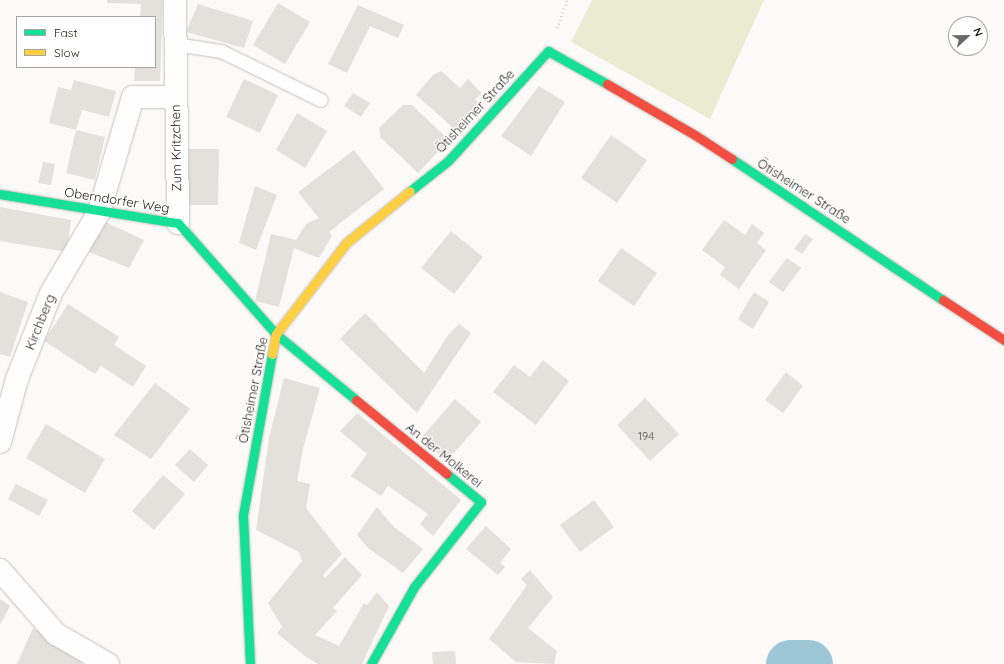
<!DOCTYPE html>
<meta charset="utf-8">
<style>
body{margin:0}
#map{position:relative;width:1004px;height:664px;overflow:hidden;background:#fcfaf8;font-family:Quicksand,sans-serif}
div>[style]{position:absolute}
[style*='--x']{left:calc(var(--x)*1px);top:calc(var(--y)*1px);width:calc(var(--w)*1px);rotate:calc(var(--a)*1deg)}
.green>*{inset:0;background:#eaecd2}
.river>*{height:49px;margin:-24.5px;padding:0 24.5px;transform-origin:24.5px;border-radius:24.5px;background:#9dc6d6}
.building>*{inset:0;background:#e4e0dc}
.path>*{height:2.5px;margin-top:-1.25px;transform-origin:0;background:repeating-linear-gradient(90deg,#d6d5d4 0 1px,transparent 0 4px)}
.roads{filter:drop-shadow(0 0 1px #c4c0bd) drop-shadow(0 0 1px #c4c0bd)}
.lane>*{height:13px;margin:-6.5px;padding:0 6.5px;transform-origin:6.5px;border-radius:6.5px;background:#fffefe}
.street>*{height:22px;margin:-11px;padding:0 11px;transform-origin:11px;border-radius:11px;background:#fffefe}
.fast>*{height:9px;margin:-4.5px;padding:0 4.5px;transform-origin:4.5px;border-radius:4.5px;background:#16e098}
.slow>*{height:9px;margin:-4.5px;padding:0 4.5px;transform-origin:4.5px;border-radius:4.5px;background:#ffcf43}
.jam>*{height:9px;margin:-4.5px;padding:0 4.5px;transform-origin:4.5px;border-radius:4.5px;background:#f24e42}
span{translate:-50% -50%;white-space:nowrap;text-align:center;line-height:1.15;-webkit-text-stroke:3px #fff;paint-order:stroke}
.number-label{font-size:11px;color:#534e49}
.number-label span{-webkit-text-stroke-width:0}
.street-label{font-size:13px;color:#201a15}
.legend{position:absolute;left:16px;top:16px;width:140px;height:52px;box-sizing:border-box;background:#fff;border:1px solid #a6a3a1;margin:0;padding:5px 7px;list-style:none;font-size:12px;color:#201a15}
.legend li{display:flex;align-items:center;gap:8px;height:20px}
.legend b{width:20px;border:1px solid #a6a3a1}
.north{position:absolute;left:948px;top:16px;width:40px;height:40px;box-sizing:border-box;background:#fff;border:1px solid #a6a3a1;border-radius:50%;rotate:68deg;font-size:11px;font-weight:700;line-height:16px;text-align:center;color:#201a15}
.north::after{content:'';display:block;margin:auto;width:14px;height:18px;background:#6d6864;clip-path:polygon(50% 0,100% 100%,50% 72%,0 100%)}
</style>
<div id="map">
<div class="green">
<div style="clip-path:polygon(592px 0,764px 0,710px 119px,571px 42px)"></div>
</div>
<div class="river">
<div style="--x:790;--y:664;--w:18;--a:0"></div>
</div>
<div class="building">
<div style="clip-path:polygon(107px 0,163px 0,160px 81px,134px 81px,135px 67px,155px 67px,155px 17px,140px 17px,141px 4px,107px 3px)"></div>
<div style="clip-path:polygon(278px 3px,310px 22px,285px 64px,253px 45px)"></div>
<div style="clip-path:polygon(198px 4px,253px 21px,244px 48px,186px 32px)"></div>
<div style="clip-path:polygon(358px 5px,404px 25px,398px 38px,370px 26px,347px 73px,328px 64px)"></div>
<div style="clip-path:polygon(441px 71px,460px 88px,468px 79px,482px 93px,475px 100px,482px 105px,459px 133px,416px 95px,433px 75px)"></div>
<div style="clip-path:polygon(244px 79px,278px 95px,260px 133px,226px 117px)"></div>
<div style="clip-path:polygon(74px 80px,116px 91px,109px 117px,82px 110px,76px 130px,105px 137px,95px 180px,66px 173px,76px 130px,49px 123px,58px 87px,71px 90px)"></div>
<div style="clip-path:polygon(539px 86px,565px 102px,531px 156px,501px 136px)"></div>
<div style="clip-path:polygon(353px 93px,370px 103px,361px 117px,344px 106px)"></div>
<div style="clip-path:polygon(403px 105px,412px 105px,449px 140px,418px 173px,381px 138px,379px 128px)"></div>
<div style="clip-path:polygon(297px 113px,327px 131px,305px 168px,276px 150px)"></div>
<div style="clip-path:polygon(611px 135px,647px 160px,617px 203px,581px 178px)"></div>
<div style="clip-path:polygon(188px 149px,219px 149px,218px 205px,187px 205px)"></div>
<div style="clip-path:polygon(354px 150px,384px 189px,329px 232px,332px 236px,319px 258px,294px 248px,279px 307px,255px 301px,271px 234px,296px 240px,306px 224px,319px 218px,298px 192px)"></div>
<div style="clip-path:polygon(43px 162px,55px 164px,51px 185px,38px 183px)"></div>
<div style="clip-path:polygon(255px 186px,277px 195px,256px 250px,239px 243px)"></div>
<div style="clip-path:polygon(0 207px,71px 220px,67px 252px,0 241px)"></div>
<div style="clip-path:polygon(724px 220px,745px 235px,752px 224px,764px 233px,757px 243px,766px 250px,739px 289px,720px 275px,725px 267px,702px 250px)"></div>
<div style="clip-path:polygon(103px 221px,144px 240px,129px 268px,89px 252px)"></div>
<div style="clip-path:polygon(451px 231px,483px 257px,454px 294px,421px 268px)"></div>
<div style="clip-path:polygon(805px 234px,813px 239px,802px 254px,794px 249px)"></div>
<div style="clip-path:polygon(621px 248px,657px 273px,634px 306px,598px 281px)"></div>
<div style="clip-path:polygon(787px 258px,801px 268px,783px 292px,769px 282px)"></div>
<div style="clip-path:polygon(0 292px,28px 302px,10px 357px,0 354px)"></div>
<div style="clip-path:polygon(754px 292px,769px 302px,753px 329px,738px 319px)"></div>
<div style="clip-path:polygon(68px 304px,119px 337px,114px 345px,146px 366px,133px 387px,101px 366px,95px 374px,44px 341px)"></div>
<div style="clip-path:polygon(365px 313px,424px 373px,448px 335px,459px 324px,471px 333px,417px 413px,340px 339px)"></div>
<div style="clip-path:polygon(543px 360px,569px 381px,536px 425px,493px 392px,514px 365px,530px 377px)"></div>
<div style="clip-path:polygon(786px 372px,803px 386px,783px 413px,765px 400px)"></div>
<div style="clip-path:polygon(284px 378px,320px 388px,303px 449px,297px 481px,310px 484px,306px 508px,342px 554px,323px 575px,325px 578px,345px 557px,362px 575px,333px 608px,337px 611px,315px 635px,339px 646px,364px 603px,367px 605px,377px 592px,389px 606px,362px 664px,318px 664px,306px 657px,277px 633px,282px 627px,268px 603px,302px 561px,299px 552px,256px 530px,269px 438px)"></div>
<div style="clip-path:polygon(155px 383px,190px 409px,151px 459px,114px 435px)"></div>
<div style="clip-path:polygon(645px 398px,679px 434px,650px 461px,617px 425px)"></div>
<div style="clip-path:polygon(455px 399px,481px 422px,447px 461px,421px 438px)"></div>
<div style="clip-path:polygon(357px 413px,461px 500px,433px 536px,420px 524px,428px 514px,388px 486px,381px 496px,351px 476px,367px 454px,340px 431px)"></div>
<div style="clip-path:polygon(46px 424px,105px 459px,85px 493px,26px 458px)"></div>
<div style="clip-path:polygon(190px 449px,208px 465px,194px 482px,175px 465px)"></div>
<div style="clip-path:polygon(163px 475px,185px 494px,154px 530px,132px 511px)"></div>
<div style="clip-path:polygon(16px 484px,48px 500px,39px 516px,8px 499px)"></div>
<div style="clip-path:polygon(594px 500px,614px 527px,580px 552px,560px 525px)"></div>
<div style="clip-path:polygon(377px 507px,393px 526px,423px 549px,403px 573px,368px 548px,357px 535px)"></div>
<div style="clip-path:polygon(486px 526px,511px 549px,500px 563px,505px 567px,498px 575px,466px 549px)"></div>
<div style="clip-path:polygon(530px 570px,553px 597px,528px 628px,557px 651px,554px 664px,516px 662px,489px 639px,527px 585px,521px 579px)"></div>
<div style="clip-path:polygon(0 599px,10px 606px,0 625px)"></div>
<div style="clip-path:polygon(33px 628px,82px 662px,81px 664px,17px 664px)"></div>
<div style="clip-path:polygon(455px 651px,456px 664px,433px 664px,432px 652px)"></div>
</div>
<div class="path">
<div style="--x:557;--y:28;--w:30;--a:-70"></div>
</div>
<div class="roads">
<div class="lane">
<div style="--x:175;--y:44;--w:47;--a:8.7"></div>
<div style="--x:221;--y:51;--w:111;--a:26.1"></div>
</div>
<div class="street">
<div style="--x:175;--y:0;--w:223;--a:89.2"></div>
<div style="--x:0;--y:442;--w:65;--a:-74.9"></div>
<div style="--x:17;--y:379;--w:92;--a:-68.4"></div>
<div style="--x:51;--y:293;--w:94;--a:-59.3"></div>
<div style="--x:99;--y:212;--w:120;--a:-73.5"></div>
<div style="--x:133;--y:97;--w:42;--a:0"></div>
<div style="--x:0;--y:570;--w:85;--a:48.8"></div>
<div style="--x:56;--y:634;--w:60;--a:30"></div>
</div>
<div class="fast">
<div style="--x:732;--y:159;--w:254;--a:33.8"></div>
<div style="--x:410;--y:191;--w:48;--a:-38.3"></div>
<div style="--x:448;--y:161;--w:149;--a:-47.7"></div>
<div style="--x:548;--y:51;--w:68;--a:29.2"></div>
<div style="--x:0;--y:194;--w:180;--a:9.3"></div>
<div style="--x:178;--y:223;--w:148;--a:48.6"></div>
<div style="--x:276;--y:334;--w:104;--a:39.5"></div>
<div style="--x:250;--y:664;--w:149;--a:-92.7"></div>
<div style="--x:243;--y:515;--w:164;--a:-79.8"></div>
<div style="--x:371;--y:664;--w:88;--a:-60.8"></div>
<div style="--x:414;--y:587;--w:108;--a:-51.8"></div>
<div style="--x:481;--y:502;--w:44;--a:-140.5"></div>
</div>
<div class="slow">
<div style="--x:272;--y:354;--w:20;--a:-79"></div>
<div style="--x:276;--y:334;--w:115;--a:-52.4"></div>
<div style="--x:346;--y:243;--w:82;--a:-39.1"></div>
</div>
<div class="jam">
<div style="--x:607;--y:84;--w:102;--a:30.1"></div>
<div style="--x:695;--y:135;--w:44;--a:33"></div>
<div style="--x:943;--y:300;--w:73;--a:33.3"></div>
<div style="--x:356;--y:400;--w:117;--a:39.1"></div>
</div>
</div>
<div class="number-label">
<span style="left:646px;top:436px">194</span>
</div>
<div class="street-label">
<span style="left:475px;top:111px;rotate:-47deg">Ötisheimer Straße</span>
<span style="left:176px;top:148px;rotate:-91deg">Zum Kritzchen</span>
<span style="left:804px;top:191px;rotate:33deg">Ötisheimer Straße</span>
<span style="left:117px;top:200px;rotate:9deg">Oberndorfer Weg</span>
<span style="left:40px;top:322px;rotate:-68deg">Kirchberg</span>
<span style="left:253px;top:390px;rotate:-79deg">Ötisheimer Straße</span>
<span style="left:444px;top:455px;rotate:39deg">An der Molkerei</span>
</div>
<ul class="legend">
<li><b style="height:5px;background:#16e098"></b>Fast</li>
<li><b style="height:5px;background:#ffcf43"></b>Slow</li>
</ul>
<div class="north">N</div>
</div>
